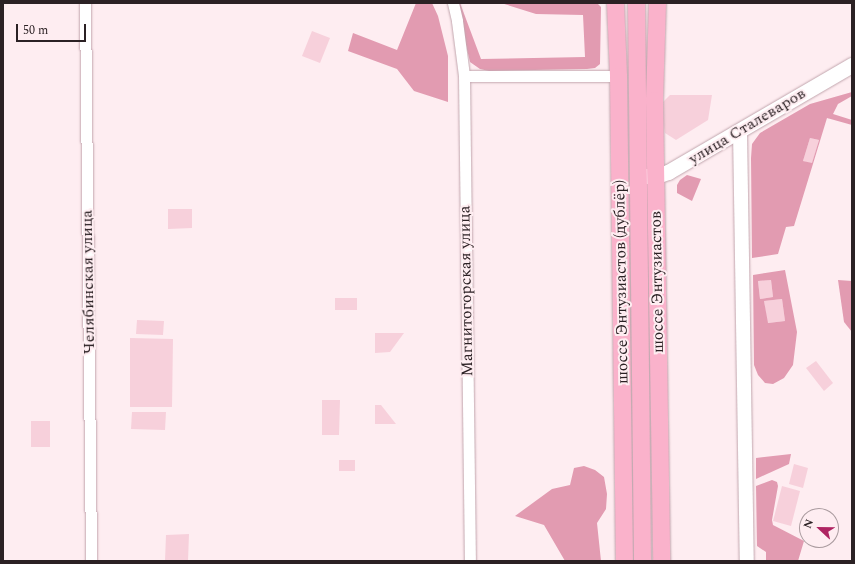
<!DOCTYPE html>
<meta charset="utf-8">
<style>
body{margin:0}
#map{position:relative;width:855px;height:564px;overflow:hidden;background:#feedf1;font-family:Spectral,serif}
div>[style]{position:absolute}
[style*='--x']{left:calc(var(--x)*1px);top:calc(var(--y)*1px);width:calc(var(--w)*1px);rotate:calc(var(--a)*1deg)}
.green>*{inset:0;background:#f7d0db}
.forest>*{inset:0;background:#e29bb1}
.roads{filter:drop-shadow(0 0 1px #c2a6ae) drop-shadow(0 0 1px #c2a6ae)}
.minor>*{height:11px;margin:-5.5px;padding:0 5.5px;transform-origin:5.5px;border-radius:5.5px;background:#fff}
.tertiary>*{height:14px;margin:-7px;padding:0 7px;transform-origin:7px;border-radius:7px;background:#fff}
.secondary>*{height:15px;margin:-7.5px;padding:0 7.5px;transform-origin:7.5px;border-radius:7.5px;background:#fff}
.primary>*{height:17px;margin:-8.5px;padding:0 8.5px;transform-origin:8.5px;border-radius:8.5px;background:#fab2cb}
span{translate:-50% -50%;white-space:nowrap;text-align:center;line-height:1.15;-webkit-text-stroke:4px #feedf1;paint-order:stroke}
.street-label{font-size:16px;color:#2b2124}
.frame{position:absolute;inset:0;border:4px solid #2b2124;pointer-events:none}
.north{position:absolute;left:799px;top:508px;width:40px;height:40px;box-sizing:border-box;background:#feedf1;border:1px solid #aa9b9f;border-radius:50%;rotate:292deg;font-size:11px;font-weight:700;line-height:16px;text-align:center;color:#2b2124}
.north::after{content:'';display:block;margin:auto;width:14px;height:18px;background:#af2462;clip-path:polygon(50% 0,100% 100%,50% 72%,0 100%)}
.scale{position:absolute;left:16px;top:24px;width:70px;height:18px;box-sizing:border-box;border:2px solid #2b2124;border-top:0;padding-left:5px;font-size:12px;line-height:14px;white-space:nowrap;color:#2b2124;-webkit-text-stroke:3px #feedf1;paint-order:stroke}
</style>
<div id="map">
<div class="green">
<div style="clip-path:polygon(312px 31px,330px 38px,320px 63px,302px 56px)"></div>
<div style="clip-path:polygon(670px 95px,712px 95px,708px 120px,676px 140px,665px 133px,663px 120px,662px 103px)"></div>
<div style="clip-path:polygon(810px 138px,819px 140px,812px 164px,803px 161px)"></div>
<div style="clip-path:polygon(168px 209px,192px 209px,192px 228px,168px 229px)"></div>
<div style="clip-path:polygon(771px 280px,773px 297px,760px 299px,758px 281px)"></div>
<div style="clip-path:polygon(335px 298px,357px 298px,357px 310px,335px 310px)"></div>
<div style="clip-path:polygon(782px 299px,785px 321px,767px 323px,764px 301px)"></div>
<div style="clip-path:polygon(137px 320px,164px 321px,163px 335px,136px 334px)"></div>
<div style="clip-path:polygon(375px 333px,404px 333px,390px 352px,375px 353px)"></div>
<div style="clip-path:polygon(130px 338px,173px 339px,172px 407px,130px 407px)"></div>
<div style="clip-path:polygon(816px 361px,833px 383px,824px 391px,806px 368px)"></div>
<div style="clip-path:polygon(322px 400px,340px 400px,339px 435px,322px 435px)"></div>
<div style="clip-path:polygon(375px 405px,381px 405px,396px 424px,375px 424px)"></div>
<div style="clip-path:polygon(132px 412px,166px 412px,165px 430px,131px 429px)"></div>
<div style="clip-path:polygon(31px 421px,50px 421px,50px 447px,31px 447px)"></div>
<div style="clip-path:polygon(339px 460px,355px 460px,355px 471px,339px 471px)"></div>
<div style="clip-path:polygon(794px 464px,808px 468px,803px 488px,789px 484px)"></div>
<div style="clip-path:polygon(782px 486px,800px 491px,791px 526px,773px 521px)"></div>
<div style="clip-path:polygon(189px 534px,188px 561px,165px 561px,166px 535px)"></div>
</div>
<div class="forest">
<div style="clip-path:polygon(416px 3px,432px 3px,438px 16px,448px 56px,448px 102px,414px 91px,397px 69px,348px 51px,353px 33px,397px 50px)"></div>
<div style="clip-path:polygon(456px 3px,460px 3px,481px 59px,585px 57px,583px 15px,536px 14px,501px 3px,597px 3px,601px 7px,600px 64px,595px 68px,587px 69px,489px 71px,480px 69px,470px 62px)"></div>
<div style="clip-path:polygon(evenodd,852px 92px,852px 96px,838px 104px,833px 114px,852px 120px,852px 125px,827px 118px,794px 226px,786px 227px,778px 254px,752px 258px,751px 158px,752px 144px,760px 133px,810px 104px,852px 92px,810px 138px,819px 140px,812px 163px,803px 161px,810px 138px)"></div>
<div style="clip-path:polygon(687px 175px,701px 179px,692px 201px,677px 193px,677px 185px,680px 180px)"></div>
<div style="clip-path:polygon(evenodd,785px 270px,797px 332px,793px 365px,784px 378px,773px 384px,765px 383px,758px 375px,754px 365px,753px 275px,785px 270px,771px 280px,773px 297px,760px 299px,758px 281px,771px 280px,785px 270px,782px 299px,785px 321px,768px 323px,764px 301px,782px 299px)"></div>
<div style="clip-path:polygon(838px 280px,852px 281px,852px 332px,844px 322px)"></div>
<div style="clip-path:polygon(791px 454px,789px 464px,756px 479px,756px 458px)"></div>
<div style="clip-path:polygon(584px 466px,595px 470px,604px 477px,607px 494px,606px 509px,597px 523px,601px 561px,565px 561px,544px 525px,515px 516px,552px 489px,570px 485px,574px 468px)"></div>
<div style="clip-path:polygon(772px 480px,777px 482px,778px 486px,772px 520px,773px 525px,804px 541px,798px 561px,766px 561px,766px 552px,757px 546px,756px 486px)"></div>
</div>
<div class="roads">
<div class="minor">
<div style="--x:85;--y:3;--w:558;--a:89.38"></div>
<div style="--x:453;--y:3;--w:18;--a:77"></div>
<div style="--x:457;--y:21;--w:55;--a:82.7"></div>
<div style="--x:464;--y:76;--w:485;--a:89.3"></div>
<div style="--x:464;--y:76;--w:154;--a:0"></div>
</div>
<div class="tertiary">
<div style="--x:740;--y:131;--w:430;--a:89.1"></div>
</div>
<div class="secondary">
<div style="--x:644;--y:176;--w:12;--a:0"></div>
<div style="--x:656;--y:176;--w:13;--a:-18"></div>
<div style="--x:668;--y:172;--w:213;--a:-30.2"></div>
</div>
<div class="primary">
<div style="--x:615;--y:3;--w:73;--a:87.6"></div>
<div style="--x:618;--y:76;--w:485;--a:89.3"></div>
<div style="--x:636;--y:3;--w:558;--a:89.38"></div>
<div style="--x:657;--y:3;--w:97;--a:91.8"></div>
<div style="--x:654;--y:100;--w:461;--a:89.1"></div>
</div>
</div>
<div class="street-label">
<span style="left:747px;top:126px;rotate:-31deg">улица Сталеваров</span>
<span style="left:88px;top:282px;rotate:-91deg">Челябинская улица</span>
<span style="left:621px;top:282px;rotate:-91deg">шоссе Энтузиастов (дублёр)</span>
<span style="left:657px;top:282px;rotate:-91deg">шоссе Энтузиастов</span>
<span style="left:466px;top:291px;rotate:-91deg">Магнитогорская улица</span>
</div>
<div class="frame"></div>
<div class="north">N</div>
<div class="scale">50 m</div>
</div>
